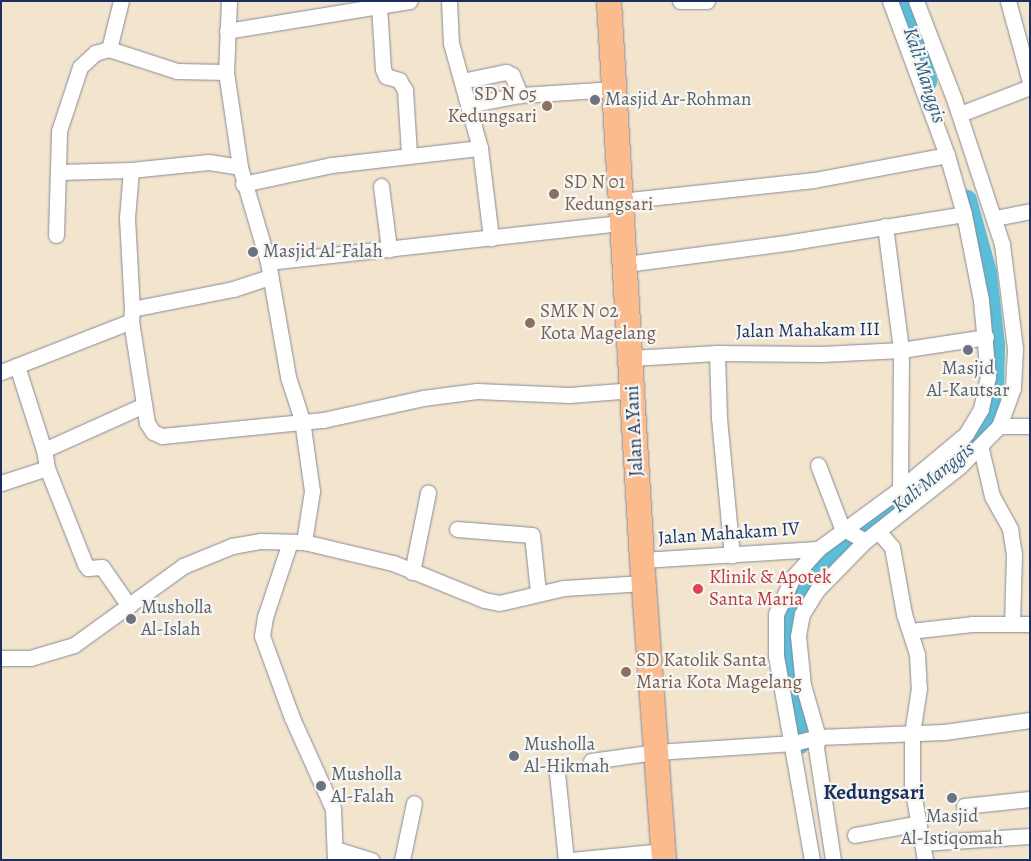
<!DOCTYPE html>
<style>
body{margin:0}
#map{position:relative;width:1031px;height:861px;overflow:hidden;background:#f3e4cd;font-family:Alegreya,serif}
div>[style]{position:absolute}
[style*='--x']{left:calc(var(--x)*1px);top:calc(var(--y)*1px);width:calc(var(--w)*1px);rotate:calc(var(--a)*1deg)}
.river>*{height:21px;margin:-10.5px;padding:0 10.5px;transform-origin:10.5px;border-radius:10.5px;background:#5bbed9}
.roads{filter:drop-shadow(0 0 1px #878a96) drop-shadow(0 0 1px #878a96)}
.minor>*{height:15px;margin:-7.5px;padding:0 7.5px;transform-origin:7.5px;border-radius:7.5px;background:#fff}
.trunk>*{height:24px;margin:-12px;padding:0 12px;transform-origin:12px;border-radius:12px;background:#fbbb8c}
.dots>*{width:14px;height:14px;translate:-50% -50%;box-sizing:border-box;border:2px solid #f6f6f2;border-radius:50%}
span{translate:-50% -50%;white-space:nowrap;text-align:center;line-height:1.15;-webkit-text-stroke:4.5px #f6f6f2;paint-order:stroke}
.education-label{font-size:19px;color:#785e54}
.right{translate:-100% -50%;text-align:right}
.left{translate:0 -50%;text-align:left}
.worship-label{font-size:19px;color:#5b616d}
.street-label{font-size:19px;color:#1b2f5e}
.health-label{font-size:19px;color:#be3a42}
.water-label{font-size:20px;color:#2e5a83;font-style:italic}
.quarter-label{font-size:21px;color:#1b2f5e;font-weight:700}
.frame{position:absolute;inset:0;border:2px solid #1b2f5e;pointer-events:none}
</style>
<div id="map">
<div class="river">
<div style="--x:901;--y:1;--w:84;--a:72.6"></div>
<div style="--x:932;--y:480;--w:65;--a:-40.6"></div>
<div style="--x:981;--y:438;--w:49;--a:-76"></div>
<div style="--x:993;--y:390;--w:45;--a:-88.7"></div>
<div style="--x:994;--y:345;--w:73;--a:-96.3"></div>
<div style="--x:986;--y:272;--w:75;--a:-105.5"></div>
<div style="--x:799;--y:743;--w:93;--a:-99.3"></div>
<div style="--x:784;--y:651;--w:34;--a:-92"></div>
<div style="--x:783;--y:617;--w:29;--a:-61"></div>
<div style="--x:797;--y:592;--w:35;--a:-50"></div>
<div style="--x:820;--y:565;--w:88;--a:-37.1"></div>
</div>
<div class="roads">
<div class="minor">
<div style="--x:229;--y:1;--w:71;--a:92.4"></div>
<div style="--x:226;--y:72;--w:96;--a:81.6"></div>
<div style="--x:240;--y:167;--w:99;--a:73.6"></div>
<div style="--x:268;--y:262;--w:117;--a:80.1"></div>
<div style="--x:288;--y:377;--w:45;--a:72"></div>
<div style="--x:302;--y:420;--w:72;--a:82"></div>
<div style="--x:312;--y:491;--w:52;--a:98.9"></div>
<div style="--x:449;--y:1;--w:42;--a:87.3"></div>
<div style="--x:451;--y:43;--w:109;--a:74.6"></div>
<div style="--x:680;--y:1;--w:27;--a:0"></div>
<div style="--x:916;--y:1;--w:105;--a:68.8"></div>
<div style="--x:954;--y:99;--w:153;--a:71.7"></div>
<div style="--x:1002;--y:244;--w:106;--a:82.9"></div>
<div style="--x:1015;--y:349;--w:39;--a:93"></div>
<div style="--x:1013;--y:388;--w:40;--a:110.2"></div>
<div style="--x:1008;--y:1;--w:84;--a:74.8"></div>
<div style="--x:379;--y:6;--w:63;--a:86.4"></div>
<div style="--x:383;--y:69;--w:8;--a:67"></div>
<div style="--x:386;--y:76;--w:14;--a:17"></div>
<div style="--x:399;--y:80;--w:12;--a:59"></div>
<div style="--x:405;--y:90;--w:64;--a:86.4"></div>
<div style="--x:227;--y:31;--w:185;--a:-9.3"></div>
<div style="--x:109;--y:49;--w:71;--a:17.9"></div>
<div style="--x:177;--y:71;--w:49;--a:1.2"></div>
<div style="--x:462;--y:81;--w:45;--a:-11.6"></div>
<div style="--x:506;--y:72;--w:7;--a:27"></div>
<div style="--x:512;--y:75;--w:22;--a:68"></div>
<div style="--x:468;--y:105;--w:53;--a:-10.9"></div>
<div style="--x:520;--y:95;--w:95;--a:-3.6"></div>
<div style="--x:960;--y:114;--w:75;--a:-21.1"></div>
<div style="--x:131;--y:170;--w:48;--a:94.8"></div>
<div style="--x:127;--y:218;--w:91;--a:86.9"></div>
<div style="--x:58;--y:172;--w:73;--a:-1.6"></div>
<div style="--x:131;--y:170;--w:78;--a:-5.9"></div>
<div style="--x:209;--y:162;--w:31;--a:9"></div>
<div style="--x:243;--y:184;--w:91;--a:-12.1"></div>
<div style="--x:332;--y:165;--w:149;--a:-6.6"></div>
<div style="--x:480;--y:148;--w:91;--a:83"></div>
<div style="--x:381;--y:186;--w:64;--a:82.8"></div>
<div style="--x:621;--y:201;--w:194;--a:-6.2"></div>
<div style="--x:814;--y:180;--w:135;--a:-10.6"></div>
<div style="--x:995;--y:218;--w:36;--a:-11"></div>
<div style="--x:885;--y:226;--w:125;--a:82.6"></div>
<div style="--x:901;--y:350;--w:139;--a:90.4"></div>
<div style="--x:56;--y:235;--w:104;--a:-88.3"></div>
<div style="--x:59;--y:131;--w:67;--a:-71.8"></div>
<div style="--x:80;--y:67;--w:21;--a:-43"></div>
<div style="--x:95;--y:53;--w:15;--a:-16"></div>
<div style="--x:109;--y:49;--w:49;--a:-76"></div>
<div style="--x:268;--y:262;--w:357;--a:-6.3"></div>
<div style="--x:626;--y:264;--w:167;--a:-7.5"></div>
<div style="--x:792;--y:242;--w:174;--a:-9.2"></div>
<div style="--x:131;--y:321;--w:103;--a:81.1"></div>
<div style="--x:147;--y:423;--w:11;--a:56"></div>
<div style="--x:153;--y:432;--w:10;--a:24"></div>
<div style="--x:162;--y:436;--w:162;--a:-5.7"></div>
<div style="--x:323;--y:420;--w:102;--a:-12.4"></div>
<div style="--x:423;--y:398;--w:54;--a:-7.4"></div>
<div style="--x:477;--y:391;--w:92;--a:2.5"></div>
<div style="--x:569;--y:395;--w:65;--a:-4.4"></div>
<div style="--x:717;--y:353;--w:65;--a:88.2"></div>
<div style="--x:719;--y:418;--w:138;--a:84.6"></div>
<div style="--x:631;--y:358;--w:86;--a:-3.3"></div>
<div style="--x:717;--y:353;--w:105;--a:0.5"></div>
<div style="--x:822;--y:354;--w:79;--a:-2.9"></div>
<div style="--x:901;--y:350;--w:86;--a:-8.7"></div>
<div style="--x:17;--y:366;--w:88;--a:72.2"></div>
<div style="--x:1;--y:372;--w:140;--a:-21.4"></div>
<div style="--x:131;--y:321;--w:12;--a:-85"></div>
<div style="--x:132;--y:309;--w:103;--a:-11.2"></div>
<div style="--x:233;--y:289;--w:39;--a:-18"></div>
<div style="--x:981;--y:449;--w:48;--a:76.8"></div>
<div style="--x:992;--y:496;--w:38;--a:61"></div>
<div style="--x:1010;--y:529;--w:25;--a:81"></div>
<div style="--x:1014;--y:554;--w:70;--a:91.6"></div>
<div style="--x:818;--y:465;--w:67;--a:69.1"></div>
<div style="--x:842;--y:528;--w:26;--a:29"></div>
<div style="--x:865;--y:541;--w:121;--a:-38.3"></div>
<div style="--x:960;--y:466;--w:56;--a:-45.7"></div>
<div style="--x:999;--y:426;--w:31;--a:0"></div>
<div style="--x:1;--y:483;--w:48;--a:-18.1"></div>
<div style="--x:457;--y:529;--w:75;--a:4.6"></div>
<div style="--x:532;--y:535;--w:57;--a:84"></div>
<div style="--x:878;--y:531;--w:21;--a:49"></div>
<div style="--x:892;--y:547;--w:68;--a:79.8"></div>
<div style="--x:904;--y:614;--w:42;--a:72"></div>
<div style="--x:917;--y:654;--w:34;--a:87"></div>
<div style="--x:919;--y:688;--w:47;--a:98.7"></div>
<div style="--x:912;--y:734;--w:52;--a:90"></div>
<div style="--x:912;--y:786;--w:75;--a:80"></div>
<div style="--x:290;--y:542;--w:79;--a:108.4"></div>
<div style="--x:265;--y:617;--w:19;--a:99"></div>
<div style="--x:262;--y:636;--w:87;--a:69.9"></div>
<div style="--x:292;--y:718;--w:100;--a:65.7"></div>
<div style="--x:333;--y:809;--w:51;--a:87.8"></div>
<div style="--x:642;--y:560;--w:176;--a:-3.6"></div>
<div style="--x:412;--y:572;--w:81;--a:-78.6"></div>
<div style="--x:129;--y:606;--w:47;--a:-124.7"></div>
<div style="--x:102;--y:567;--w:14;--a:176"></div>
<div style="--x:88;--y:568;--w:5;--a:-127"></div>
<div style="--x:85;--y:564;--w:103;--a:-111.6"></div>
<div style="--x:47;--y:468;--w:18;--a:-99"></div>
<div style="--x:44;--y:450;--w:110;--a:-24.2"></div>
<div style="--x:910;--y:631;--w:62;--a:-6.4"></div>
<div style="--x:972;--y:624;--w:58;--a:0"></div>
<div style="--x:1;--y:658;--w:29;--a:0"></div>
<div style="--x:30;--y:658;--w:46;--a:-16.5"></div>
<div style="--x:74;--y:645;--w:135;--a:-35.9"></div>
<div style="--x:183;--y:566;--w:53;--a:-22.2"></div>
<div style="--x:232;--y:546;--w:29;--a:-10"></div>
<div style="--x:261;--y:541;--w:43;--a:1.3"></div>
<div style="--x:304;--y:542;--w:91;--a:13.3"></div>
<div style="--x:393;--y:563;--w:98;--a:22.1"></div>
<div style="--x:484;--y:600;--w:15;--a:11"></div>
<div style="--x:499;--y:603;--w:67;--a:-13"></div>
<div style="--x:564;--y:588;--w:80;--a:-3.6"></div>
<div style="--x:591;--y:761;--w:66;--a:-7.9"></div>
<div style="--x:656;--y:752;--w:138;--a:-3.7"></div>
<div style="--x:794;--y:743;--w:25;--a:-14"></div>
<div style="--x:818;--y:737;--w:126;--a:-2.3"></div>
<div style="--x:944;--y:732;--w:87;--a:-7.9"></div>
<div style="--x:557;--y:773;--w:87;--a:84.1"></div>
<div style="--x:964;--y:806;--w:66;--a:-6.1"></div>
<div style="--x:855;--y:835;--w:65;--a:-10.6"></div>
<div style="--x:922;--y:843;--w:108;--a:-3.7"></div>
<div style="--x:335;--y:849;--w:38;--a:17"></div>
<div style="--x:402;--y:860;--w:58;--a:-78.1"></div>
<div style="--x:571;--y:860;--w:93;--a:-5.5"></div>
<div style="--x:812;--y:860;--w:207;--a:-100"></div>
<div style="--x:776;--y:656;--w:42;--a:-90"></div>
<div style="--x:776;--y:614;--w:41;--a:-65.3"></div>
<div style="--x:793;--y:577;--w:38;--a:-48"></div>
<div style="--x:818;--y:549;--w:102;--a:-36.2"></div>
<div style="--x:900;--y:489;--w:86;--a:-39.8"></div>
<div style="--x:966;--y:434;--w:29;--a:-59"></div>
<div style="--x:981;--y:409;--w:33;--a:-78"></div>
<div style="--x:988;--y:377;--w:77;--a:-95.2"></div>
<div style="--x:981;--y:300;--w:88;--a:-101.2"></div>
<div style="--x:964;--y:214;--w:61;--a:-106.1"></div>
<div style="--x:947;--y:155;--w:164;--a:-110.3"></div>
<div style="--x:833;--y:860;--w:113;--a:-98.6"></div>
<div style="--x:816;--y:748;--w:11;--a:-80"></div>
<div style="--x:818;--y:737;--w:54;--a:-106.1"></div>
<div style="--x:803;--y:685;--w:49;--a:-95.8"></div>
<div style="--x:798;--y:636;--w:22;--a:-80"></div>
<div style="--x:802;--y:614;--w:28;--a:-58"></div>
<div style="--x:817;--y:590;--w:69;--a:-45.6"></div>
</div>
<div class="trunk">
<div style="--x:609;--y:1;--w:560;--a:86.62"></div>
<div style="--x:642;--y:560;--w:301;--a:85.8"></div>
</div>
</div>
<div class="dots">
<div style="left:595px;top:100px;background:#6b7280"></div>
<div style="left:547px;top:106px;background:#8d6e63"></div>
<div style="left:554px;top:194px;background:#8d6e63"></div>
<div style="left:253px;top:252px;background:#6b7280"></div>
<div style="left:530px;top:323px;background:#8d6e63"></div>
<div style="left:968px;top:350px;background:#6b7280"></div>
<div style="left:698px;top:589px;background:#e0444e"></div>
<div style="left:131px;top:619px;background:#6b7280"></div>
<div style="left:626px;top:672px;background:#8d6e63"></div>
<div style="left:514px;top:756px;background:#6b7280"></div>
<div style="left:321px;top:786px;background:#6b7280"></div>
<div style="left:952px;top:798px;background:#6b7280"></div>
</div>
<div class="education-label">
<span class="right" style="left:537px;top:106px">SD N 05<br>Kedungsari</span>
<span class="left" style="left:564px;top:194px">SD N 01<br>Kedungsari</span>
<span class="left" style="left:540px;top:323px">SMK N 02<br>Kota Magelang</span>
<span class="left" style="left:636px;top:672px">SD Katolik Santa<br>Maria Kota Magelang</span>
</div>
<div class="worship-label">
<span class="left" style="left:605px;top:100px">Masjid Ar-Rohman</span>
<span class="left" style="left:263px;top:252px">Masjid Al-Falah</span>
<span style="left:968px;top:380px">Masjid<br>Al-Kautsar</span>
<span class="left" style="left:141px;top:619px">Musholla<br>Al-Islah</span>
<span class="left" style="left:524px;top:756px">Musholla<br>Al-Hikmah</span>
<span class="left" style="left:331px;top:786px">Musholla<br>Al-Falah</span>
<span style="left:952px;top:828px">Masjid<br>Al-Istiqomah</span>
</div>
<div class="street-label">
<span style="left:808px;top:331px;rotate:-1deg">Jalan Mahakam III</span>
<span style="left:635px;top:431px;rotate:-93deg">Jalan A.Yani</span>
<span style="left:729px;top:534px;rotate:-4deg">Jalan Mahakam IV</span>
</div>
<div class="health-label">
<span class="left" style="left:709px;top:589px">Klinik &amp; Apotek<br>Santa Maria</span>
</div>
<div class="water-label">
<span style="left:925px;top:75px;rotate:72deg">Kali Manggis</span>
<span style="left:933px;top:477px;rotate:-39deg">Kali Manggis</span>
</div>
<div class="quarter-label">
<span style="left:874px;top:792px">Kedungsari</span>
</div>
<div class="frame"></div>
</div>
